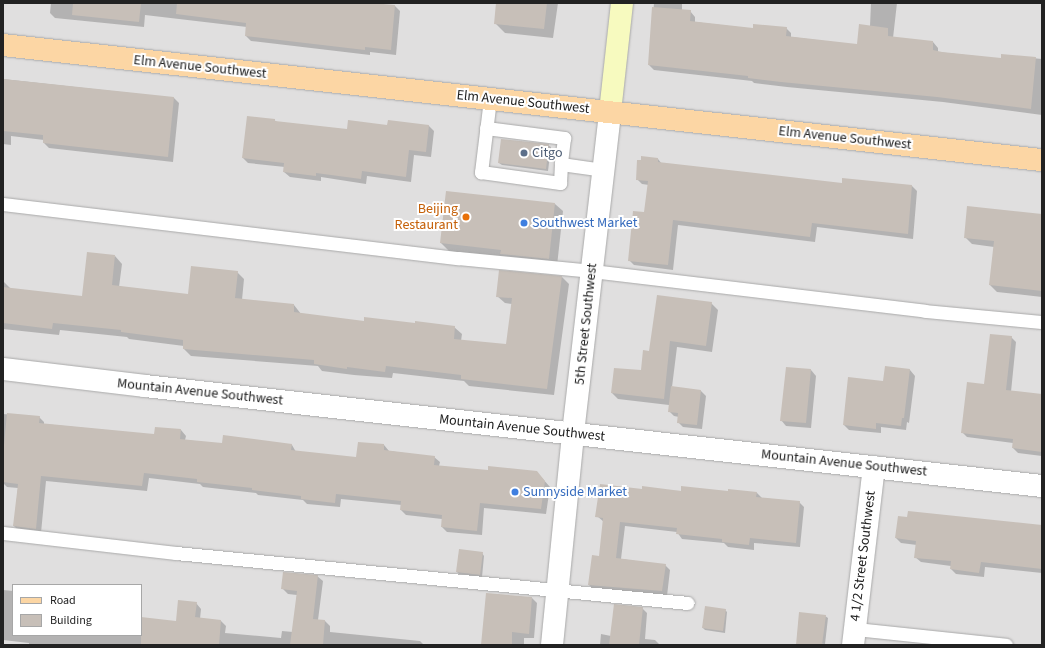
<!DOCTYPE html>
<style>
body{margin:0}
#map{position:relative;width:1045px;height:648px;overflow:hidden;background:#f2efe9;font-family:"Source Sans 3",sans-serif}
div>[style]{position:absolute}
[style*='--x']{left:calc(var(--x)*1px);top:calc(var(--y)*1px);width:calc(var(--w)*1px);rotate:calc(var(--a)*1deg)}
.residential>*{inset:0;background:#e0dfdf}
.shadow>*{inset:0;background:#0003}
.building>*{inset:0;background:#c7bfb8}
.roads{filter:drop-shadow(0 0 1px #a9a9a9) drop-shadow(0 0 1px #a9a9a9)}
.lane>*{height:13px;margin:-6.5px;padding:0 6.5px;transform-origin:6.5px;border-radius:6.5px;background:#fff}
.street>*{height:22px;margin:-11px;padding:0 11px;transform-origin:11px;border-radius:11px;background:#fff}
.secondary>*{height:22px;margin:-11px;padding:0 11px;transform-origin:11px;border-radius:11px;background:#f7fabf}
.primary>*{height:22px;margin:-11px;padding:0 11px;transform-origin:11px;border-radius:11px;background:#fcd6a4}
.dots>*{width:11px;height:11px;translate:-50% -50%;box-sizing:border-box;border:2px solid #fff;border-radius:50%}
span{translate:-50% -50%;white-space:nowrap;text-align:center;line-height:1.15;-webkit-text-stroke:4px #fff;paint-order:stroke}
.street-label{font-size:14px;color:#222}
.service-label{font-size:14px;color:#4e5e75}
.left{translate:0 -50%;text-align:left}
.food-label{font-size:14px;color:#c56008}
.right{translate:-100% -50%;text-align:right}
.shop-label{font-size:14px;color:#366cbe}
.frame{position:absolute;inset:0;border:4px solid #222;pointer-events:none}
.legend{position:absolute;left:12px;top:584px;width:130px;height:52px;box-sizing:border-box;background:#fff;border:1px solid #a7a7a7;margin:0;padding:5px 7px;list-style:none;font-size:12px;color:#222}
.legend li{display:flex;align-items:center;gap:8px;height:20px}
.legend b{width:20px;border:1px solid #a7a7a7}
</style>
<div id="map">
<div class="residential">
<div style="clip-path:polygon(evenodd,3px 3px,1042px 3px,1042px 645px,3px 645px,3px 3px,13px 585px,141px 585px,141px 635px,13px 635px,13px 585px)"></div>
</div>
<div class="shadow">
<div style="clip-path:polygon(51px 3px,342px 3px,395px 6px,400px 11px,396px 55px,370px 52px,370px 55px,251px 41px,246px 36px,247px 27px,145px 15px,144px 27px,55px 18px,50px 13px)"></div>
<div style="clip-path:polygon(497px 3px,558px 3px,553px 38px,505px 33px,495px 23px)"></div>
<div style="clip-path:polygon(654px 3px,682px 3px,682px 11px,690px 11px,695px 17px,695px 22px,754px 29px,786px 28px,791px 33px,791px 37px,858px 45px,870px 26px,871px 3px,897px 3px,893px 38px,933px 42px,938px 48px,938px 52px,1002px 59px,1002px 55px,1042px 59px,1042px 115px,943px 102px,787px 87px,754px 83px,752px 81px,654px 70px,649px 65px)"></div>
<div style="clip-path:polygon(3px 79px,174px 98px,179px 103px,173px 162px,49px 148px,44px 143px,44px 140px,11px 136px,11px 145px,3px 144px)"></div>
<div style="clip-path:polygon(274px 120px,277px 122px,348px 130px,388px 126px,429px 126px,434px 131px,431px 157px,414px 155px,411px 182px,367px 176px,366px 184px,321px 177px,321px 181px,290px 177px,284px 172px,285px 167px,248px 163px,243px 158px)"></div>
<div style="clip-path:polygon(548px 145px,551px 147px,548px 171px,502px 165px,499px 163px)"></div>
<div style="clip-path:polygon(658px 159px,662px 164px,843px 184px,912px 186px,917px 191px,913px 239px,817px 227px,815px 242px,678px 225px,673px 270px,634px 265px,629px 260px,645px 214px,649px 185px,642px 184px,637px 179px)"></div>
<div style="clip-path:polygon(555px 204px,563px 211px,557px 266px,449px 251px,441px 243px)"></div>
<div style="clip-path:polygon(1042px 215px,1042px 297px,997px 292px,990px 285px,994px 247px,972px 244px,965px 237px)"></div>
<div style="clip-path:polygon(115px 256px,122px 264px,119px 287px,189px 295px,237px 272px,244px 279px,242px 300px,294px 305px,301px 314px,365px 323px,454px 327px,462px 334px,461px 341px,507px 345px,512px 304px,505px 303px,497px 296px,562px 277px,569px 284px,554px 395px,469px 386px,464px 381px,393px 373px,392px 378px,354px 375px,322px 371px,318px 366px,191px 356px,184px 349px,184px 346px,129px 339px,127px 337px,60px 330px,59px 335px,3px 329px,3px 281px,11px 289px,83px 297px)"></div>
<div style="clip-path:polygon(711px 303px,718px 310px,712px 352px,677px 347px,672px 387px,701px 391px,706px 396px,702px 429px,683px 427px,678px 422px,679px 417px,674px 416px,669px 411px,669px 405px,618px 399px,612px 393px,641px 372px,650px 352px)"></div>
<div style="clip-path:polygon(1011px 337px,1016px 342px,1011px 392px,1042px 395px,1042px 456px,1018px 453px,1013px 448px,1013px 443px,967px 437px,962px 432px,985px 385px)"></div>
<div style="clip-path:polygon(886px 367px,910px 370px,915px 376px,909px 423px,907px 422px,906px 430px,881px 427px,881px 433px,849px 430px,844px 425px,884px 382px)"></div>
<div style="clip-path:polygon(787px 368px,811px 370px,816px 376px,811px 428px,786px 426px,781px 420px)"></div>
<div style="clip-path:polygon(3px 414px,39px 417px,44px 422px,44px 424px,155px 435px,181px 430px,186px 436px,185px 440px,222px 444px,292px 445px,296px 452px,357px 458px,359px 443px,384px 445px,389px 451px,434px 457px,440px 462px,439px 466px,542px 478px,550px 487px,546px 514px,484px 508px,482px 535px,447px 532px,442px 527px,442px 519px,406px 515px,401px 510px,402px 505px,341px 499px,340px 507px,307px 504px,303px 500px,258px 495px,256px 493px,203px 487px,200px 484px,149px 478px,147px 491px,46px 481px,41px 533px,19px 531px,14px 526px,18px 488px,7px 487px,3px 483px)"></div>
<div style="clip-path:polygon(643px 490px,757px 493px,762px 498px,799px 502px,804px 507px,800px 547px,754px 543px,754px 550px,728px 547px,724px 543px,682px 539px,677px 532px,625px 526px,621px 559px,665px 565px,670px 570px,667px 596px,594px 590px,589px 585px,600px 557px,604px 522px,597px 516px)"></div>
<div style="clip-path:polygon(1042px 530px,1042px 573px,985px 567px,984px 577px,956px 574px,951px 569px,951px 566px,921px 562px,915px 557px,917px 545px,901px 543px,896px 538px)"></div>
<div style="clip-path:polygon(482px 553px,484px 556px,482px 577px,459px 574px,457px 572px)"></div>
<div style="clip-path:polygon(317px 576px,323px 581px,318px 620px,325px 621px,330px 626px,330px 632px,420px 641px,423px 644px,435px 645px,29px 645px,29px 643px,3px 640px,3px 590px,13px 591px,13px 635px,141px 635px,141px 618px,176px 622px,196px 603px,201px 609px,200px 619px,221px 621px,226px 626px,225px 633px,281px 638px,282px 631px,293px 632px,297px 595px,288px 594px,283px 589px)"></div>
<div style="clip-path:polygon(532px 598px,537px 603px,534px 638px,524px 638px,524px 645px,482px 645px)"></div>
<div style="clip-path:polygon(642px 608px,647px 613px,645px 639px,655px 640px,660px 645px,600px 645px,601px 634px,611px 636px)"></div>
<div style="clip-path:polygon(725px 610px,727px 612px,725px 633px,705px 630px,703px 628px)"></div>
<div style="clip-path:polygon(825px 616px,828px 618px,825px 644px,800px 642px)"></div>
<div style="clip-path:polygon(757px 644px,775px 645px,757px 645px)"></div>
</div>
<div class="building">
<div style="clip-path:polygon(73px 3px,141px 3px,139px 22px,72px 15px)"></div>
<div style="clip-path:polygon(177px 3px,372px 3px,395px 5px,391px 50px,365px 47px,365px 50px,245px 36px,246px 23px,176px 14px)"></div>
<div style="clip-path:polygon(496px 3px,547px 3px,544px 29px,494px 24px)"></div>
<div style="clip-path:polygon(652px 7px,691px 10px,690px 21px,753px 28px,753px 24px,787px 27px,786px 36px,857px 44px,859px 24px,888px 28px,888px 36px,933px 41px,933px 50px,942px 52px,1001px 58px,1001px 54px,1036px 57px,1031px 109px,937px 97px,781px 82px,748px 78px,748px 76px,648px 65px)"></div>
<div style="clip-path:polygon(3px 79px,174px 97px,168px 157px,43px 143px,43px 135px,3px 131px)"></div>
<div style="clip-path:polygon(247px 116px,275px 119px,275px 121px,347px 129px,348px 120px,387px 125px,388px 120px,429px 125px,426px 152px,409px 150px,406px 177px,362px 171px,361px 179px,316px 173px,316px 176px,283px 172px,284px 163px,242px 158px)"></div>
<div style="clip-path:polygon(501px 139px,549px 144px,546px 169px,498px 163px)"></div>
<div style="clip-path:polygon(641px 156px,658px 158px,658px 162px,842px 183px,842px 178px,912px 185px,908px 234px,812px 223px,810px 237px,673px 220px,668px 265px,628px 261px,633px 211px,644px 212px,648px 181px,636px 180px,637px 160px,641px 160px)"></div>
<div style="clip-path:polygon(446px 191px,555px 203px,549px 259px,500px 254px,501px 250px,440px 243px)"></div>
<div style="clip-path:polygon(967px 206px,1042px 214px,1042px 291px,989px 285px,994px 241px,964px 238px)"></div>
<div style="clip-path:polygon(87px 252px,115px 255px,112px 285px,188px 294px,191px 266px,238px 271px,235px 298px,294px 304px,294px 312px,364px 321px,364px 317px,415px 323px,415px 321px,455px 326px,454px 339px,506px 344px,512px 298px,496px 297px,499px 270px,562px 276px,547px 389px,461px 379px,461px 375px,386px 366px,385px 372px,347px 367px,347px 369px,314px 364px,314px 360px,183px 349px,183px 340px,121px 332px,121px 330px,53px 323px,52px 329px,3px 323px,3px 287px,82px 296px)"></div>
<div style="clip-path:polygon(657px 295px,712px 302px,706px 346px,670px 341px,664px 399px,611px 393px,614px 368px,641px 370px,643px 350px,649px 351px)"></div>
<div style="clip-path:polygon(990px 334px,1012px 336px,1006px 390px,1042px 394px,1042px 452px,1012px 448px,1013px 439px,961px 433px,967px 382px,984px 384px)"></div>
<div style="clip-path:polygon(885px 366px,910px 369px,904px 418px,902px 418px,901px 426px,876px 423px,876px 429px,843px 425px,848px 377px,883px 381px)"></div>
<div style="clip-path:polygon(786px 367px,811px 369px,806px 423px,780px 421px)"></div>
<div style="clip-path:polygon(671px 386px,701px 390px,697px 425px,677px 423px,678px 413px,668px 412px)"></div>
<div style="clip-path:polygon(7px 413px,40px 416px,39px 423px,154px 434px,155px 427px,181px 429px,180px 439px,222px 443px,223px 435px,292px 444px,291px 450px,356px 457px,358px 442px,384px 444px,384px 450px,435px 456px,434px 465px,488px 470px,488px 466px,537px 471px,545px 481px,541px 509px,480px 503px,477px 531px,441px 527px,442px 515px,400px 510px,401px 501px,336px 494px,335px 503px,301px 499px,301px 496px,252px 490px,252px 488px,197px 482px,197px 479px,144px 473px,142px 486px,41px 476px,36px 529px,13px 526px,18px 484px,3px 482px,3px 456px)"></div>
<div style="clip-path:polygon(600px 484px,642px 489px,642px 486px,681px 491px,681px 486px,728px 491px,728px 489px,757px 492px,756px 497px,800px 501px,796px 543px,750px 538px,749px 545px,722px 542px,722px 539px,676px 534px,677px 528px,620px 522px,616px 558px,666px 564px,662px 591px,588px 585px,592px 555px,599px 556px,603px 518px,595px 517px)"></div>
<div style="clip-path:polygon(908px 511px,1042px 525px,1042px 569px,981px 562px,979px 573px,950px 569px,951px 561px,914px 558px,916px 541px,895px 538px,898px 516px,907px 517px)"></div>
<div style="clip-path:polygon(459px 549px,483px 552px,480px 575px,456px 572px)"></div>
<div style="clip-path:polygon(283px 572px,318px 575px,313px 619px,325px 620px,323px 645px,290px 645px,297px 591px,281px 589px)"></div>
<div style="clip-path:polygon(486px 593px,532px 597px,529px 634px,512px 632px,512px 645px,481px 645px)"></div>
<div style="clip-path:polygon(178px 600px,197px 602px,195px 617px,221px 620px,219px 645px,141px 645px,141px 617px,176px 621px)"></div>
<div style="clip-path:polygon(614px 604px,643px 607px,639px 645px,609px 645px)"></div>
<div style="clip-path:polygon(705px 606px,726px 609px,723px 631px,702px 628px)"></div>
<div style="clip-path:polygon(799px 612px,826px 615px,822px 645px,796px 645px)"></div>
</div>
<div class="roads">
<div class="lane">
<div style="--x:490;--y:99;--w:74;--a:97"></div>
<div style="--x:481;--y:172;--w:80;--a:7.9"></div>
<div style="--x:560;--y:183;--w:19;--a:-87"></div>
<div style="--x:561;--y:164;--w:42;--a:8.1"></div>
<div style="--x:486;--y:128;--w:79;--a:7.3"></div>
<div style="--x:564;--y:138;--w:26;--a:97"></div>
<div style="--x:3;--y:204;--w:458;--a:6.8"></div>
<div style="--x:458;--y:258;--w:135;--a:5.5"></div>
<div style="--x:592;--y:271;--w:335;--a:6.8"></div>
<div style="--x:925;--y:311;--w:118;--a:5.4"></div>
<div style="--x:3;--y:533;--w:174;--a:6.6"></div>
<div style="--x:176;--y:553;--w:514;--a:5.58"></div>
<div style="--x:855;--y:629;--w:152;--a:6"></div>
</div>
<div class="street">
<div style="--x:3;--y:369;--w:143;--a:6.8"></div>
<div style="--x:145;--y:386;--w:903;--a:6.36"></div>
<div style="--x:552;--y:645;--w:213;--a:-84.3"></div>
<div style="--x:573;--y:433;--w:323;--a:-83.4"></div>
<div style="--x:853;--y:645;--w:179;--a:-83.3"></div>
</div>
<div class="secondary">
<div style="--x:610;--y:112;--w:110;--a:-83.7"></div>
</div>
<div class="primary">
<div style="--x:3;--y:45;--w:1045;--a:6.32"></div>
</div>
</div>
<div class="dots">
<div style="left:524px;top:153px;background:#5c6f8a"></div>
<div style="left:466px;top:217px;background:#e8710a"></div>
<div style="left:524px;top:223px;background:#3f7fe0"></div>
<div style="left:515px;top:492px;background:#3f7fe0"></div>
</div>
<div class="street-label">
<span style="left:200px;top:67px;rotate:6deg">Elm Avenue Southwest</span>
<span style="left:523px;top:102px;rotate:6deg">Elm Avenue Southwest</span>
<span style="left:845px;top:138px;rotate:6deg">Elm Avenue Southwest</span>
<span style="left:586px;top:324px;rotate:-84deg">5th Street Southwest</span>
<span style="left:200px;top:392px;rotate:6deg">Mountain Avenue Southwest</span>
<span style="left:522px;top:428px;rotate:6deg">Mountain Avenue Southwest</span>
<span style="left:844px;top:463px;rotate:6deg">Mountain Avenue Southwest</span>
<span style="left:863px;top:556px;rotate:-83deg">4 1/2 Street Southwest</span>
</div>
<div class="service-label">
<span class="left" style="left:532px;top:153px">Citgo</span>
</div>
<div class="food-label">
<span class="right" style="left:458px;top:217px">Beijing<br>Restaurant</span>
</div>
<div class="shop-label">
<span class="left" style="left:532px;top:223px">Southwest Market</span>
<span class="left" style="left:523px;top:492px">Sunnyside Market</span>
</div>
<div class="frame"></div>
<ul class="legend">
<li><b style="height:5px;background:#fcd6a4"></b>Road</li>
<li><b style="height:11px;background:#c7bfb8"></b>Building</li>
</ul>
</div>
